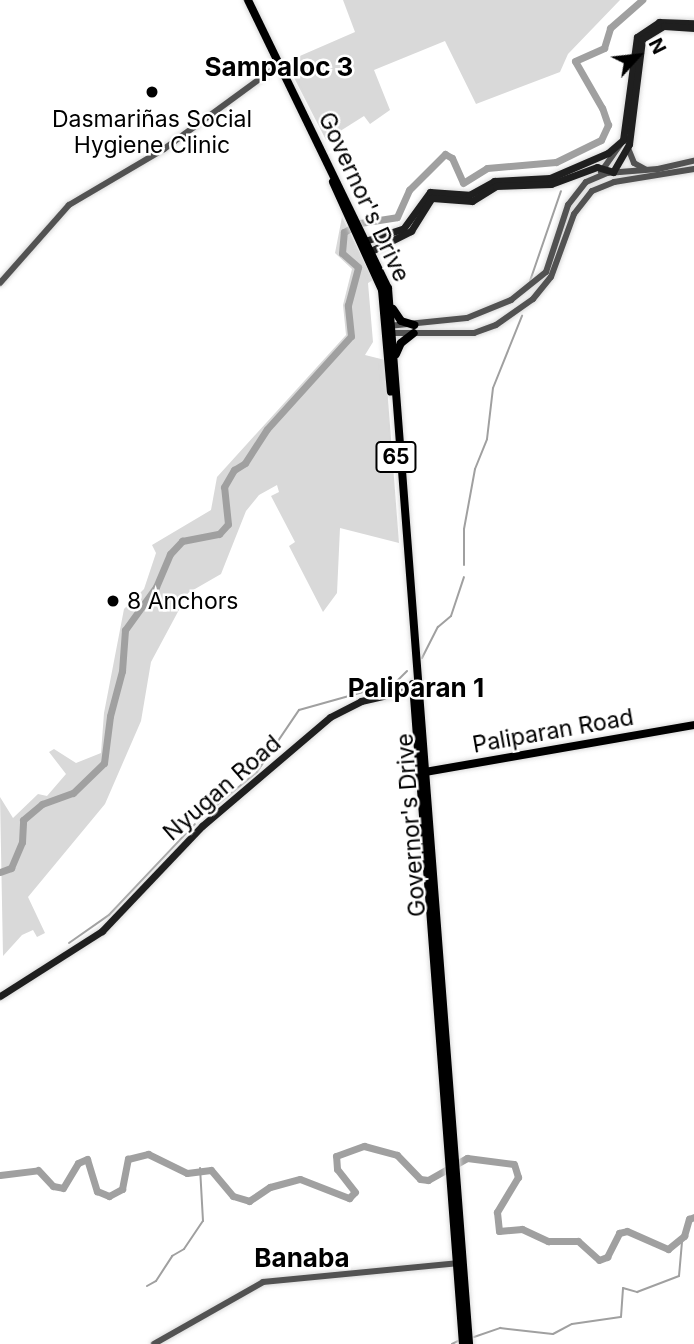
<!DOCTYPE html>
<meta charset="utf-8">
<style>
body{margin:0}
#map{position:relative;width:694px;height:1344px;overflow:hidden;background:#fff;font-family:Inter,sans-serif}
div>[style]{position:absolute}
[style*='--x']{left:calc(var(--x)*1px);top:calc(var(--y)*1px);width:calc(var(--w)*1px);rotate:calc(var(--a)*1deg)}
.green>*{inset:0;background:#d9d9d9}
.stream>*{height:2px;margin:-1px;padding:0 1px;transform-origin:1px;border-radius:1px;background:#a0a0a0}
.river>*{height:7px;margin:-3.5px;padding:0 3.5px;transform-origin:3.5px;border-radius:3.5px;background:#a0a0a0}
.roads{filter:drop-shadow(0 0 2px #dbdbdb) drop-shadow(0 0 2px #dbdbdb)}
.tertiary>*{height:6px;margin:-3px;padding:0 3px;transform-origin:3px;border-radius:3px;background:#525252}
.secondary>*{height:7px;margin:-3.5px;padding:0 3.5px;transform-origin:3.5px;border-radius:3.5px;background:#1f1f1f}
.primary>*{height:8px;margin:-4px;padding:0 4px;transform-origin:4px;border-radius:4px;background:#000}
.trunk>*{height:8px;margin:-4px;padding:0 4px;transform-origin:4px;border-radius:4px;background:#000}
.dots>*{width:19px;height:19px;translate:-50% -50%;box-sizing:border-box;border:4px solid #fff;border-radius:50%}
span{translate:-50% -50%;white-space:nowrap;text-align:center;line-height:1.15;-webkit-text-stroke:5px #fff;paint-order:stroke}
.shield-label span{padding:2px 5px;background:#fff;border:2px solid;border-radius:5px;-webkit-text-stroke-width:0}
.shield-label{font-size:21px;color:#000;font-weight:700}
.poi-label{font-size:23px;color:#000}
.left{translate:0 -50%;text-align:left}
.street-label{font-size:23px;color:#000}
.quarter-label{font-size:26px;color:#000;font-weight:700}
.north{position:absolute;left:603px;top:21px;width:70px;height:70px;-webkit-text-stroke:5px #fff;paint-order:stroke;rotate:63deg;font-size:19px;font-weight:700;line-height:28px;text-align:center;color:#000}
.north::after{content:'';display:block;margin:auto;width:24px;height:32px;background:#000;clip-path:polygon(50% 0,100% 100%,50% 72%,0 100%)}
</style>
<div id="map">
<div class="green">
<div style="clip-path:polygon(343px 0,620px 0,568px 54px,560px 72px,476px 104px,445px 41px,374px 70px,390px 110px,370px 124px,364px 116px,326px 140px,286px 62px,355px 32px)"></div>
<div style="clip-path:polygon(342px 217px,373px 280px,368px 283px,373px 342px,365px 355px,385px 360px,399px 543px,340px 528px,337px 593px,323px 612px,289px 546px,295px 542px,271px 496px,279px 492px,277px 485px,259px 495px,246px 511px,221px 574px,188px 593px,151px 662px,141px 721px,105px 804px,28px 897px,45px 933px,37px 937px,33px 930px,22px 935px,3px 956px,0 797px,13px 818px,38px 794px,47px 796px,66px 774px,49px 752px,54px 749px,76px 763px,101px 753px,104px 713px,124px 609px,144px 589px,156px 553px,152px 545px,211px 510px,217px 477px,346px 335px,343px 305px,352px 269px,335px 253px)"></div>
</div>
<div class="stream">
<div style="--x:530;--y:281;--w:95;--a:-71"></div>
<div style="--x:464;--y:565;--w:36;--a:-90"></div>
<div style="--x:464;--y:529;--w:61;--a:-79.6"></div>
<div style="--x:475;--y:469;--w:32;--a:-68"></div>
<div style="--x:487;--y:439;--w:51;--a:-83.3"></div>
<div style="--x:493;--y:388;--w:78;--a:-68.1"></div>
<div style="--x:422;--y:658;--w:35;--a:-63"></div>
<div style="--x:438;--y:627;--w:17;--a:-40"></div>
<div style="--x:451;--y:616;--w:41;--a:-71.6"></div>
<div style="--x:206;--y:814;--w:66;--a:-39.5"></div>
<div style="--x:257;--y:772;--w:75;--a:-55.9"></div>
<div style="--x:299;--y:710;--w:100;--a:-15.7"></div>
<div style="--x:395;--y:683;--w:17;--a:-45"></div>
<div style="--x:69;--y:943;--w:49;--a:-35"></div>
<div style="--x:109;--y:915;--w:125;--a:-46.6"></div>
<div style="--x:147;--y:1286;--w:10;--a:-29"></div>
<div style="--x:156;--y:1281;--w:30;--a:-57"></div>
<div style="--x:172;--y:1256;--w:14;--a:-30"></div>
<div style="--x:184;--y:1249;--w:34;--a:-56"></div>
<div style="--x:203;--y:1221;--w:53;--a:-93.2"></div>
<div style="--x:474;--y:1337;--w:28;--a:-19"></div>
<div style="--x:500;--y:1328;--w:53;--a:6.5"></div>
<div style="--x:553;--y:1334;--w:21;--a:-28"></div>
<div style="--x:572;--y:1324;--w:49;--a:-8.1"></div>
<div style="--x:621;--y:1317;--w:29;--a:-86"></div>
<div style="--x:623;--y:1288;--w:15;--a:16"></div>
<div style="--x:637;--y:1292;--w:45;--a:-20.9"></div>
<div style="--x:679;--y:1276;--w:38;--a:-85"></div>
<div style="--x:452;--y:1344;--w:7;--a:-27"></div>
</div>
<div class="river">
<div style="--x:0;--y:872;--w:12;--a:-20"></div>
<div style="--x:11;--y:868;--w:28;--a:-67"></div>
<div style="--x:22;--y:842;--w:22;--a:-87"></div>
<div style="--x:23;--y:820;--w:25;--a:-40"></div>
<div style="--x:42;--y:804;--w:33;--a:-20"></div>
<div style="--x:73;--y:793;--w:43;--a:-44.1"></div>
<div style="--x:104;--y:763;--w:47;--a:-82.7"></div>
<div style="--x:110;--y:716;--w:47;--a:-75.1"></div>
<div style="--x:122;--y:671;--w:41;--a:-85.8"></div>
<div style="--x:125;--y:630;--w:53;--a:-54.2"></div>
<div style="--x:156;--y:587;--w:36;--a:-67"></div>
<div style="--x:170;--y:554;--w:18;--a:-47"></div>
<div style="--x:182;--y:541;--w:38;--a:-11"></div>
<div style="--x:219;--y:534;--w:13;--a:-48"></div>
<div style="--x:228;--y:524;--w:37;--a:-96"></div>
<div style="--x:224;--y:487;--w:20;--a:-60"></div>
<div style="--x:234;--y:470;--w:13;--a:-32"></div>
<div style="--x:245;--y:463;--w:40;--a:-57.1"></div>
<div style="--x:267;--y:429;--w:125;--a:-47.9"></div>
<div style="--x:351;--y:336;--w:31;--a:-96"></div>
<div style="--x:348;--y:305;--w:39;--a:-75"></div>
<div style="--x:358;--y:267;--w:21;--a:-139"></div>
<div style="--x:342;--y:253;--w:21;--a:-85"></div>
<div style="--x:344;--y:232;--w:18;--a:-29"></div>
<div style="--x:360;--y:223;--w:37;--a:-9"></div>
<div style="--x:397;--y:217;--w:30;--a:-66"></div>
<div style="--x:409;--y:190;--w:51;--a:-45"></div>
<div style="--x:445;--y:154;--w:8;--a:30"></div>
<div style="--x:452;--y:158;--w:27;--a:66"></div>
<div style="--x:463;--y:183;--w:28;--a:-32"></div>
<div style="--x:487;--y:168;--w:69;--a:-5"></div>
<div style="--x:556;--y:162;--w:50;--a:-26.1"></div>
<div style="--x:601;--y:140;--w:17;--a:-65"></div>
<div style="--x:608;--y:125;--w:18;--a:-109"></div>
<div style="--x:602;--y:108;--w:54;--a:-119.9"></div>
<div style="--x:575;--y:61;--w:32;--a:-24"></div>
<div style="--x:604;--y:48;--w:21;--a:-73"></div>
<div style="--x:610;--y:28;--w:43;--a:-41.2"></div>
<div style="--x:0;--y:1175;--w:38;--a:-7"></div>
<div style="--x:38;--y:1170;--w:22;--a:47"></div>
<div style="--x:53;--y:1186;--w:10;--a:11"></div>
<div style="--x:63;--y:1188;--w:29;--a:-59"></div>
<div style="--x:78;--y:1163;--w:10;--a:-24"></div>
<div style="--x:87;--y:1159;--w:34;--a:73"></div>
<div style="--x:97;--y:1191;--w:13;--a:23"></div>
<div style="--x:109;--y:1196;--w:15;--a:-28"></div>
<div style="--x:122;--y:1189;--w:31;--a:-79"></div>
<div style="--x:128;--y:1159;--w:21;--a:-14"></div>
<div style="--x:148;--y:1154;--w:43;--a:26"></div>
<div style="--x:187;--y:1173;--w:24;--a:-7"></div>
<div style="--x:211;--y:1170;--w:34;--a:50"></div>
<div style="--x:233;--y:1196;--w:17;--a:17"></div>
<div style="--x:249;--y:1201;--w:25;--a:-34"></div>
<div style="--x:270;--y:1187;--w:31;--a:-15"></div>
<div style="--x:300;--y:1179;--w:53;--a:21.2"></div>
<div style="--x:349;--y:1198;--w:8;--a:-45"></div>
<div style="--x:355;--y:1192;--w:29;--a:-128"></div>
<div style="--x:337;--y:1169;--w:13;--a:-94"></div>
<div style="--x:336;--y:1156;--w:30;--a:-20"></div>
<div style="--x:364;--y:1146;--w:34;--a:15"></div>
<div style="--x:397;--y:1155;--w:33;--a:46"></div>
<div style="--x:420;--y:1179;--w:8;--a:7"></div>
<div style="--x:428;--y:1180;--w:45;--a:-29.4"></div>
<div style="--x:467;--y:1158;--w:47;--a:7.3"></div>
<div style="--x:514;--y:1164;--w:14;--a:73"></div>
<div style="--x:518;--y:1177;--w:41;--a:121"></div>
<div style="--x:497;--y:1212;--w:19;--a:84"></div>
<div style="--x:499;--y:1231;--w:23;--a:-5"></div>
<div style="--x:522;--y:1229;--w:29;--a:25"></div>
<div style="--x:548;--y:1241;--w:30;--a:0"></div>
<div style="--x:578;--y:1241;--w:28;--a:42"></div>
<div style="--x:599;--y:1260;--w:9;--a:-21"></div>
<div style="--x:607;--y:1257;--w:27;--a:-63"></div>
<div style="--x:619;--y:1233;--w:8;--a:-14"></div>
<div style="--x:627;--y:1231;--w:45;--a:23.7"></div>
<div style="--x:668;--y:1249;--w:21;--a:-39"></div>
<div style="--x:684;--y:1236;--w:18;--a:-74"></div>
<div style="--x:689;--y:1219;--w:5;--a:-22"></div>
</div>
<div class="roads">
<div class="tertiary">
<div style="--x:628;--y:148;--w:16;--a:68"></div>
<div style="--x:634;--y:163;--w:13;--a:29"></div>
<div style="--x:601;--y:172;--w:38;--a:-55"></div>
<div style="--x:0;--y:283;--w:104;--a:-48.5"></div>
<div style="--x:69;--y:205;--w:110;--a:-30.5"></div>
<div style="--x:164;--y:149;--w:144;--a:-36.2"></div>
<div style="--x:388;--y:326;--w:79;--a:-5.8"></div>
<div style="--x:467;--y:318;--w:48;--a:-22.2"></div>
<div style="--x:511;--y:300;--w:45;--a:-38.7"></div>
<div style="--x:546;--y:272;--w:71;--a:-71.8"></div>
<div style="--x:568;--y:205;--w:29;--a:-52"></div>
<div style="--x:586;--y:182;--w:23;--a:-23"></div>
<div style="--x:607;--y:173;--w:51;--a:-4.5"></div>
<div style="--x:658;--y:169;--w:37;--a:-13"></div>
<div style="--x:389;--y:333;--w:85;--a:0"></div>
<div style="--x:474;--y:333;--w:23;--a:-20"></div>
<div style="--x:496;--y:325;--w:45;--a:-35.1"></div>
<div style="--x:533;--y:299;--w:28;--a:-51"></div>
<div style="--x:551;--y:277;--w:67;--a:-69.9"></div>
<div style="--x:574;--y:214;--w:29;--a:-52"></div>
<div style="--x:592;--y:191;--w:24;--a:-22"></div>
<div style="--x:614;--y:182;--w:81;--a:-9.2"></div>
<div style="--x:154;--y:1344;--w:125;--a:-29.6"></div>
<div style="--x:263;--y:1282;--w:197;--a:-5.5"></div>
</div>
<div class="secondary">
<div style="--x:365;--y:241;--w:40;--a:-18"></div>
<div style="--x:403;--y:229;--w:46;--a:-53.9"></div>
<div style="--x:430;--y:192;--w:39;--a:4"></div>
<div style="--x:469;--y:195;--w:29;--a:-29"></div>
<div style="--x:494;--y:181;--w:56;--a:-3.1"></div>
<div style="--x:550;--y:178;--w:63;--a:-23.3"></div>
<div style="--x:608;--y:153;--w:20;--a:-41"></div>
<div style="--x:623;--y:140;--w:104;--a:-82.3"></div>
<div style="--x:637;--y:37;--w:27;--a:-34"></div>
<div style="--x:659;--y:22;--w:35;--a:2"></div>
<div style="--x:371;--y:251;--w:45;--a:-26.6"></div>
<div style="--x:411;--y:231;--w:39;--a:-58"></div>
<div style="--x:432;--y:198;--w:40;--a:4.3"></div>
<div style="--x:472;--y:201;--w:28;--a:-32"></div>
<div style="--x:496;--y:186;--w:55;--a:-2.1"></div>
<div style="--x:551;--y:184;--w:49;--a:-20.3"></div>
<div style="--x:597;--y:167;--w:17;--a:17"></div>
<div style="--x:613;--y:172;--w:32;--a:-60"></div>
<div style="--x:629;--y:144;--w:106;--a:-82.9"></div>
<div style="--x:642;--y:39;--w:26;--a:-31"></div>
<div style="--x:664;--y:26;--w:30;--a:4"></div>
<div style="--x:0;--y:996;--w:121;--a:-32.5"></div>
<div style="--x:102;--y:931;--w:145;--a:-46.4"></div>
<div style="--x:202;--y:826;--w:168;--a:-40.4"></div>
<div style="--x:330;--y:717;--w:35;--a:-27"></div>
<div style="--x:361;--y:701;--w:58;--a:-12.8"></div>
</div>
<div class="primary">
<div style="--x:419;--y:773;--w:279;--a:-9.9"></div>
</div>
<div class="trunk">
<div style="--x:248;--y:0;--w:320;--a:64.1"></div>
<div style="--x:388;--y:288;--w:1059;--a:85.61"></div>
<div style="--x:333;--y:182;--w:119;--a:65.6"></div>
<div style="--x:382;--y:290;--w:102;--a:85"></div>
<div style="--x:393;--y:309;--w:14;--a:56"></div>
<div style="--x:401;--y:321;--w:14;--a:17"></div>
<div style="--x:396;--y:354;--w:12;--a:-66"></div>
<div style="--x:401;--y:343;--w:16;--a:-38"></div>
<div style="--x:413;--y:684;--w:662;--a:85.67"></div>
</div>
</div>
<div class="dots">
<div style="left:152px;top:92px;background:#000"></div>
<div style="left:113px;top:601px;background:#000"></div>
</div>
<div class="shield-label">
<span style="left:396px;top:457px">65</span>
</div>
<div class="poi-label">
<span style="left:152px;top:132px">Dasmariñas Social<br>Hygiene Clinic</span>
<span class="left" style="left:127px;top:601px">8 Anchors</span>
</div>
<div class="street-label">
<span style="left:364px;top:197px;rotate:65deg">Governor's Drive</span>
<span style="left:553px;top:731px;rotate:-10deg">Paliparan Road</span>
<span style="left:222px;top:788px;rotate:-41deg">Nyugan Road</span>
<span style="left:411px;top:825px;rotate:-94deg">Governor's Drive</span>
</div>
<div class="quarter-label">
<span style="left:279px;top:67px">Sampaloc 3</span>
<span style="left:416px;top:688px">Paliparan 1</span>
<span style="left:302px;top:1258px">Banaba</span>
</div>
<div class="north">N</div>
</div>
